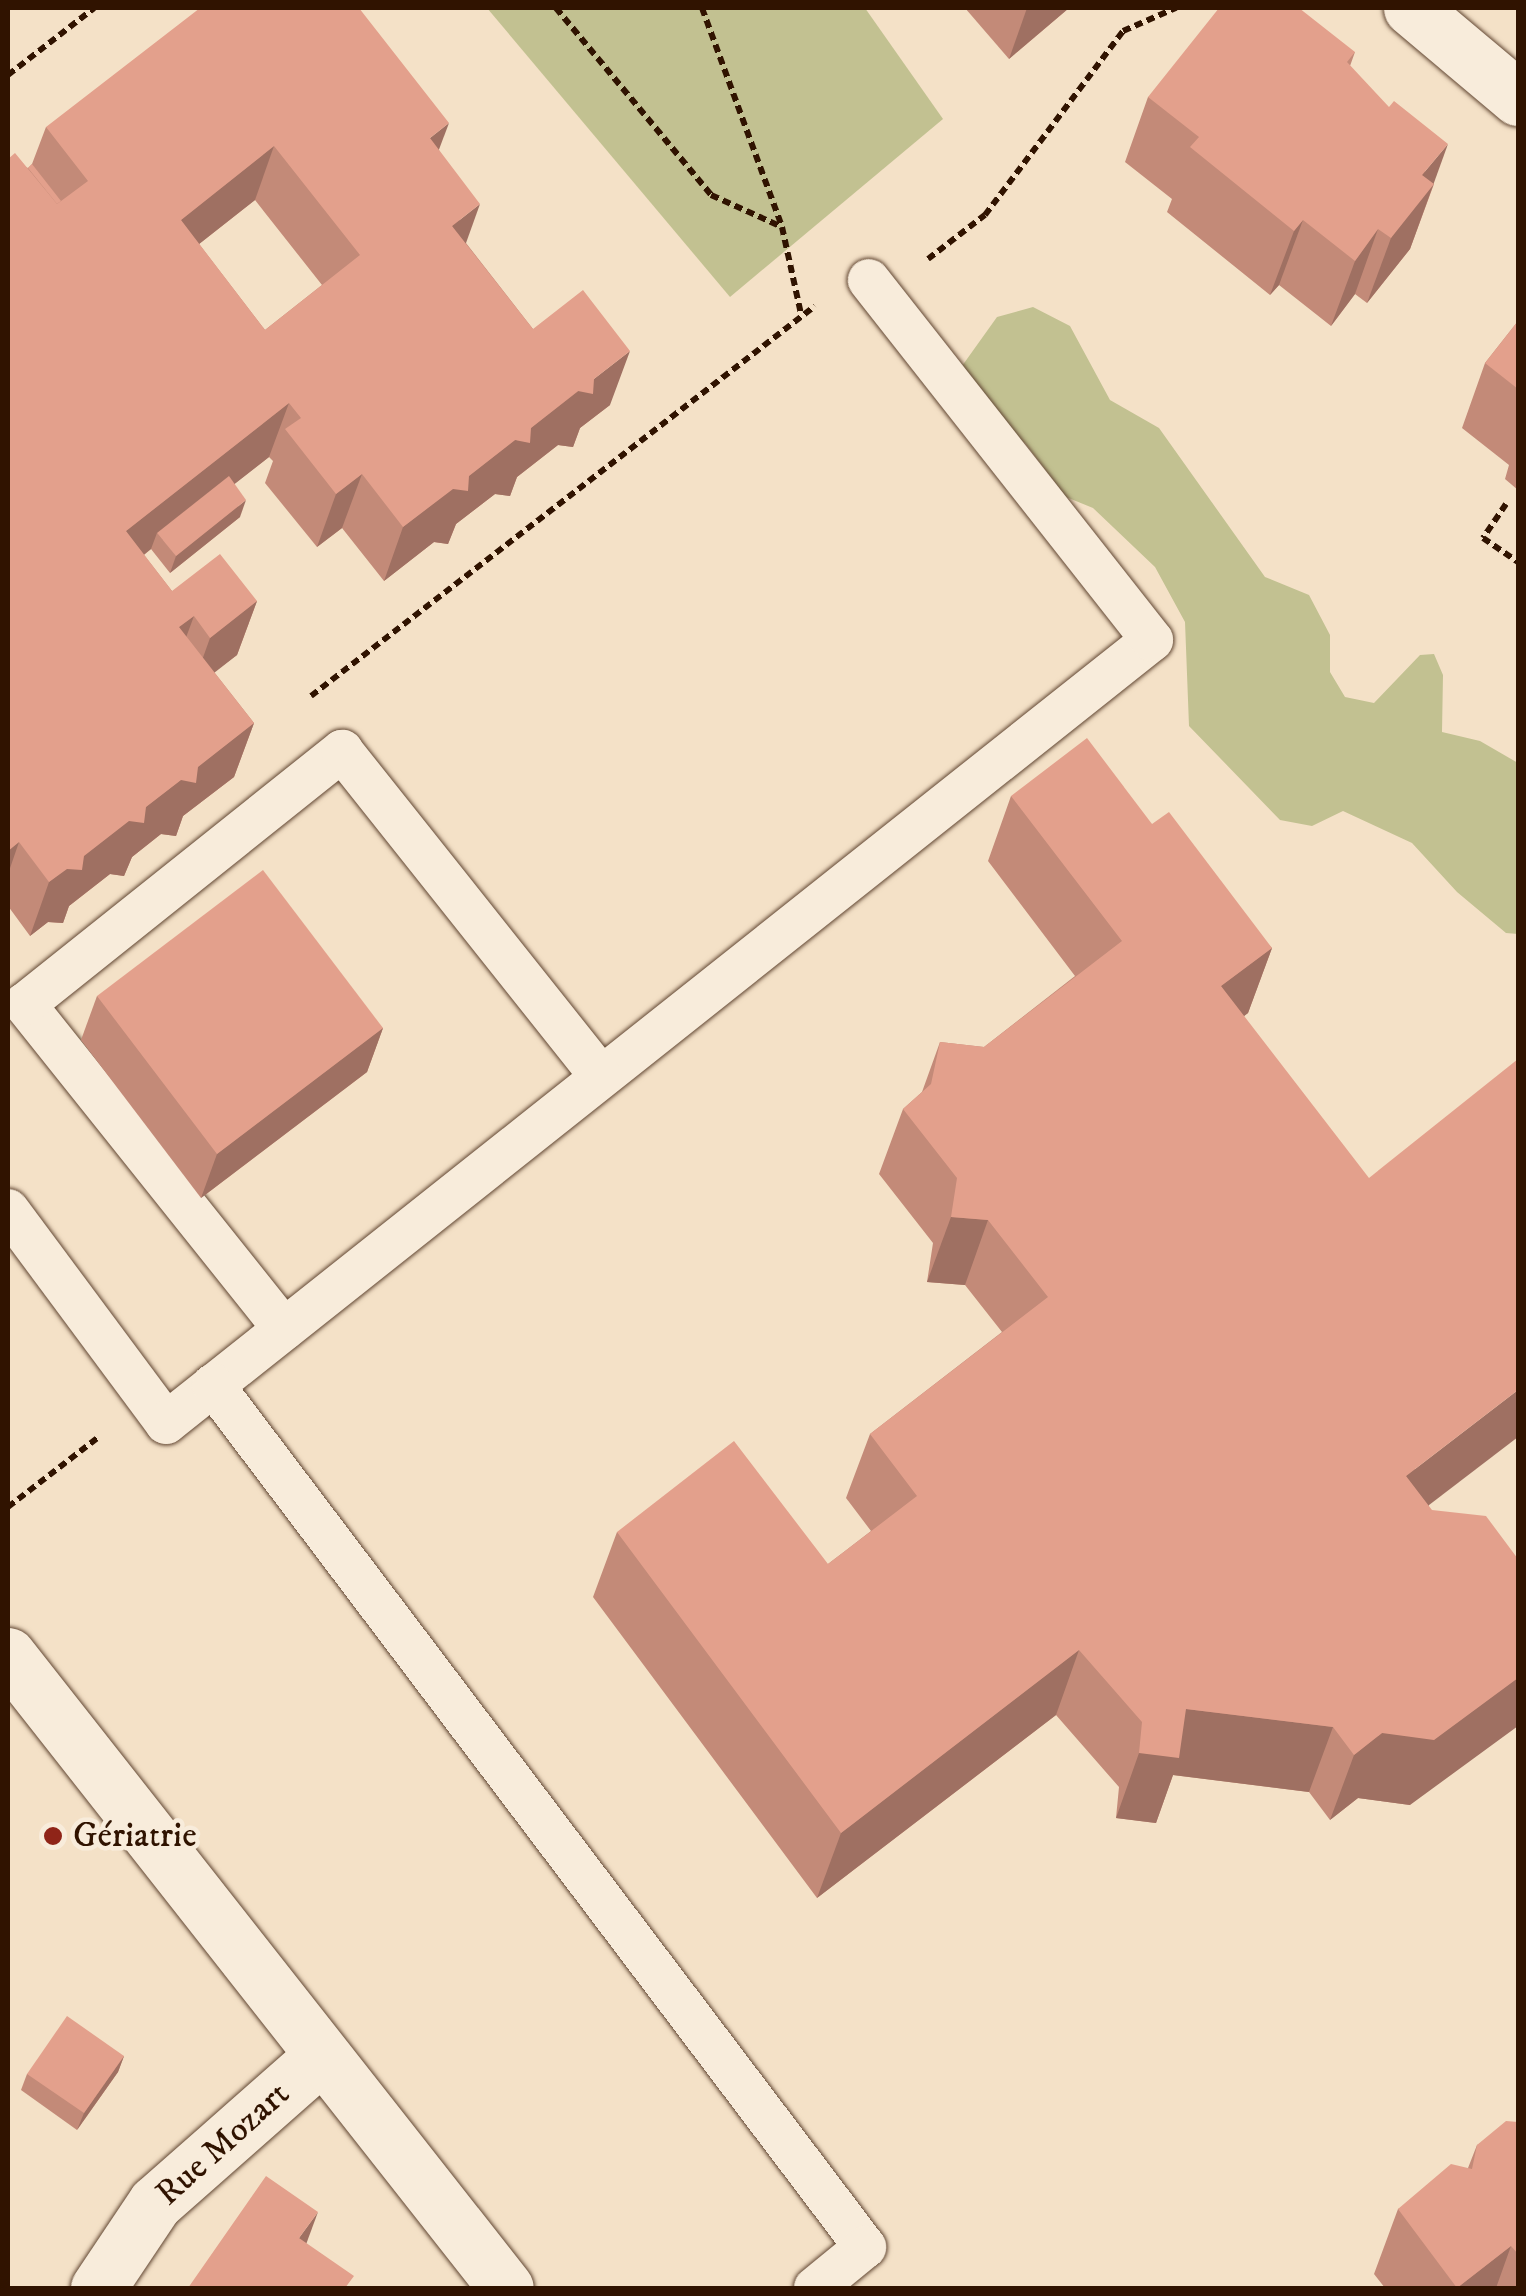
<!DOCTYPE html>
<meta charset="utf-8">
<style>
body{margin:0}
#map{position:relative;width:1526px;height:2296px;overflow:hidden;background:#f4e1c7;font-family:"IM FELL DW Pica",serif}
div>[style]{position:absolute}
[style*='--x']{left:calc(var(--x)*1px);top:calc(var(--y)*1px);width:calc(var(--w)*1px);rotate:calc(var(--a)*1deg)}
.green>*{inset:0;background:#c2c191}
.path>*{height:6px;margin-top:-3px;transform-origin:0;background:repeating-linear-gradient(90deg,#301300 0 8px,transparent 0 13px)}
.roads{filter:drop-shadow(0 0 2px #614632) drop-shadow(0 0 2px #614632)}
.lane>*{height:42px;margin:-21px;padding:0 21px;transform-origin:21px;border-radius:21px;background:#f8ecdb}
.street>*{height:55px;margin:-27.5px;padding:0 27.5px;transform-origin:27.5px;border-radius:27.5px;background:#f8ecdb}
.secondary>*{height:55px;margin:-27.5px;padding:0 27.5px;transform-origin:27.5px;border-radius:27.5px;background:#f8ecdb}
.wall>*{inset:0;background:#c38a78}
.shaded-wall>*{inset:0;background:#9f7062}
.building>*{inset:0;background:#e3a08c}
.dots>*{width:28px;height:28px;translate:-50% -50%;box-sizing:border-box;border:5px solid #f8ecdb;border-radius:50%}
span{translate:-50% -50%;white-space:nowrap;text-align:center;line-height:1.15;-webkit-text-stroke:9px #f8ecdb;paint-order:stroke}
.poi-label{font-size:35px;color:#301300}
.left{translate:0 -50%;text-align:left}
.street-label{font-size:35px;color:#301300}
.frame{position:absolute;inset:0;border:10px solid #301300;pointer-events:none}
</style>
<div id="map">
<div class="green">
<div style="clip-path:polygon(487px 8px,865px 8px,943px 119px,730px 297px)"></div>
<div style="clip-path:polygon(1033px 307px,1070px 326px,1110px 400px,1159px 428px,1265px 577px,1309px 595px,1330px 635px,1330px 672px,1345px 697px,1374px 703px,1420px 655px,1434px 654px,1443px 675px,1442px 732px,1480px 741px,1518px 763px,1518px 934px,1506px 933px,1457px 892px,1412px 843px,1343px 811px,1312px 826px,1280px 820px,1189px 726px,1185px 622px,1155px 567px,1093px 508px,1066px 497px,1025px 443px,999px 427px,962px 366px,997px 317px)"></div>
</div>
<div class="path">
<div style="--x:556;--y:8;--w:243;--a:50.3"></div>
<div style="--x:711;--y:195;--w:76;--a:24.2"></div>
<div style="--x:702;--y:8;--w:233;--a:69.9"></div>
<div style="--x:782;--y:227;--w:89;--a:77.7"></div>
<div style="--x:8;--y:75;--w:109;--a:-37.9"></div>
<div style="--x:928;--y:259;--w:72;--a:-37.7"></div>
<div style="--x:985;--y:215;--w:230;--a:-53.1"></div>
<div style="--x:1123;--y:31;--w:58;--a:-23.5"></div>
<div style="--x:1506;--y:504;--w:41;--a:124.1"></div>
<div style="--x:1483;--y:538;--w:42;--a:34.4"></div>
<div style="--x:311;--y:696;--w:637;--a:-37.73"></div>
<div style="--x:8;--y:1507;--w:116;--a:-37.7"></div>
</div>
<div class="roads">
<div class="lane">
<div style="--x:8;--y:1210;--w:265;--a:53.4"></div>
<div style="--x:166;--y:1423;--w:1259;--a:-38.45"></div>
<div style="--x:1152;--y:640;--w:458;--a:-128.2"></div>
<div style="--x:284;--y:1329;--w:416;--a:-128.6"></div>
<div style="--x:25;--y:1004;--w:406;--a:-38.6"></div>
<div style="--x:342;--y:751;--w:416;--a:51.5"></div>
<div style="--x:213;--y:1385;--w:1081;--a:52.9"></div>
<div style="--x:865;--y:2247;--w:65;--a:140.6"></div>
</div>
<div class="street">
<div style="--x:1411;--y:8;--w:140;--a:40.1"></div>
<div style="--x:98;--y:2288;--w:102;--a:-56.2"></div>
<div style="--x:155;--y:2203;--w:222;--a:-41.4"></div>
</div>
<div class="secondary">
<div style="--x:8;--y:1655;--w:805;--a:51.81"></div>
</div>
</div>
<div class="wall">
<div style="clip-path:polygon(965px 8px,1069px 8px,1009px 59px)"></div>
<div style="clip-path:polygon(1355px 52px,1350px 66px,1434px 184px,1410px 249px,1367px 303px,1355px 294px,1331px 326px,1279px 285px,1270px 295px,1167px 212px,1172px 199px,1125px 162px,1148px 97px)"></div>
<div style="clip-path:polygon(evenodd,46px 127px,439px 150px,466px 243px,533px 329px,610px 405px,580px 428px,573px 447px,558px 445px,517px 477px,510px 496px,495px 494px,456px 524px,448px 544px,434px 542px,384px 581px,342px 528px,317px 547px,265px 483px,273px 461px,269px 457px,234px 484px,240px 517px,170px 573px,151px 549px,144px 555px,172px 591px,257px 601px,237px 655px,214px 672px,254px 723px,234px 777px,183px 816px,176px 836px,161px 834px,132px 857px,124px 876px,110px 874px,69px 906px,63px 923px,48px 922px,30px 936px,8px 906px,8px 159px,28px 168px,32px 164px,46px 127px,255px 200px,322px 285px,265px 330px,199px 244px,255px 200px)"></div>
<div style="clip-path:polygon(1518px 321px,1518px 490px,1505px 479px,1509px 465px,1462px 428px,1485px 363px)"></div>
<div style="clip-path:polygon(1011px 796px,1152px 824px,1272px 948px,1248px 1013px,1244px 1016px,1429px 1506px,1410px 1805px,1358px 1798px,1330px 1820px,1309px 1792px,1173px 1775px,1156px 1823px,1116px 1818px,1119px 1787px,1056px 1715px,817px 1898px,593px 1597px,617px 1532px,828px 1564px,871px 1531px,846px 1498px,870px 1434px,1002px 1332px,965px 1285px,927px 1282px,933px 1243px,879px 1174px,903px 1109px,922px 1092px,940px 1042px,984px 1047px,1075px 976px,988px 861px)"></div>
<div style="clip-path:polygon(97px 996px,383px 1028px,367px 1072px,201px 1198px,81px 1040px)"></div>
<div style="clip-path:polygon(124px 2056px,118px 2072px,77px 2130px,21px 2090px,27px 2074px)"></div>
<div style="clip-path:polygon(1518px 2122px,1518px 2288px,1385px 2288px,1374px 2274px,1398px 2209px,1468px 2168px,1477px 2145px)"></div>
</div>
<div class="shaded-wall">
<div style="clip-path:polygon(1027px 8px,1069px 8px,1009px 59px)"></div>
<div style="clip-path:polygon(449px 123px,429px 176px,430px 138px)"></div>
<div style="clip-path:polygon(1448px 144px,1410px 249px,1367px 303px,1391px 238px,1422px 175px)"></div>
<div style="clip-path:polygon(274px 146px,255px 200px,161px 274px,181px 220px)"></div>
<div style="clip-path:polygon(480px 204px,461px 257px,452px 226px)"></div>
<div style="clip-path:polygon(1303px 220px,1279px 285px,1270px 295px,1294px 231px)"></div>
<div style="clip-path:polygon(1378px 229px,1355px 294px,1331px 326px,1355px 261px)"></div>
<div style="clip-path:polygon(630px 351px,610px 405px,580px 428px,573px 447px,558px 445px,517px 477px,510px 496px,495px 494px,456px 524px,448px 544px,434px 542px,384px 581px,403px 527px)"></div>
<div style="clip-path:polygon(289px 403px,269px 457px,163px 540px,157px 533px,151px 549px,106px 584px,126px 531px)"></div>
<div style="clip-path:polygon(362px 474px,342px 528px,317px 547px,336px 494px)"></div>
<div style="clip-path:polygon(246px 500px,240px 517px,170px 573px,176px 556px)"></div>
<div style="clip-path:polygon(257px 601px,237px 655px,191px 691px,210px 638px)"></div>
<div style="clip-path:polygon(194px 616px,174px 670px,179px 627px)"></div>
<div style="clip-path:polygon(254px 723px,234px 777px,183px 816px,176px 836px,161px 834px,132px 857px,124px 876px,110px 874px,69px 906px,63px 923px,48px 922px,30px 936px,49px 882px)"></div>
<div style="clip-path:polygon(19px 842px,8px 874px,8px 851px)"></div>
<div style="clip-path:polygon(1272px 948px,1248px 1013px,1198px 1051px,1221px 986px)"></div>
<div style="clip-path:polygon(383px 1028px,367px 1072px,201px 1198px,217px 1154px)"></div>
<div style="clip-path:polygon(951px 1217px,988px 1220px,965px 1285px,927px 1282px)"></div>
<div style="clip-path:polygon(1518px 1390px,1518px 1437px,1382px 1541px,1406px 1476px)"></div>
<div style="clip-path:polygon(1079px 1650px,1056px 1715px,817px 1898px,841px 1833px)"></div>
<div style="clip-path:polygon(1518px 1678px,1518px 1726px,1410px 1805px,1358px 1798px,1330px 1820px,1354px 1755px,1382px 1733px)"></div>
<div style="clip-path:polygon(1186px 1709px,1333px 1727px,1309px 1792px,1173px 1775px,1156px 1823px,1116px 1818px,1139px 1753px)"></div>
<div style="clip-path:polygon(124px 2056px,118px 2072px,77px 2130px,84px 2113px)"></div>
<div style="clip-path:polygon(318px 2212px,294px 2277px,299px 2238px)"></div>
<div style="clip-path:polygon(1511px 2246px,1496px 2288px,1456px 2288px,1457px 2288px)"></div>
</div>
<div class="building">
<div style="clip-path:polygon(evenodd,200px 8px,359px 8px,449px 123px,430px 138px,480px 204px,452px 226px,533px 329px,583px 290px,630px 351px,594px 379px,593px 394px,578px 391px,531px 428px,530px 443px,515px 440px,469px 476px,468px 491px,453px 489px,403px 527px,362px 474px,336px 494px,285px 429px,301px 418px,289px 403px,126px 531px,172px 591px,220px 554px,257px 601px,210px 638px,194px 616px,179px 627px,254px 723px,198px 767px,196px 783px,181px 780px,146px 807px,144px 823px,129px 821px,84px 856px,82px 870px,67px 869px,49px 882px,19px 842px,8px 851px,8px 159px,15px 153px,57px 204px,88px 181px,46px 127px,200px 8px,274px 146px,360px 255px,265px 330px,181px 220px,274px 146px)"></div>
<div style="clip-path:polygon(1219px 8px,1299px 8px,1355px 52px,1347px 62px,1389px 107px,1394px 101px,1448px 144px,1422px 175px,1434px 184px,1391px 238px,1378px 229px,1355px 261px,1303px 220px,1294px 231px,1190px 147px,1199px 137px,1148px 97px)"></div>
<div style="clip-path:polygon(32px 164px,61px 201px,57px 204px,28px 168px)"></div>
<div style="clip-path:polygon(1518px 321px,1518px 389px,1485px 363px)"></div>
<div style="clip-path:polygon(229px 476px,246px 500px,176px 556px,157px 533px)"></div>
<div style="clip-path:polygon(1087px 738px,1152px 824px,1169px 812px,1272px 948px,1221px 986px,1369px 1178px,1518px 1059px,1518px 1390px,1406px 1476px,1432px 1510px,1486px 1516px,1518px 1559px,1518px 1678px,1434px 1740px,1382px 1733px,1354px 1755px,1333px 1727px,1186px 1709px,1179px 1758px,1139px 1753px,1142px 1722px,1079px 1650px,841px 1833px,617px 1532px,734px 1441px,828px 1564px,917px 1496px,870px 1434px,1048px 1297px,988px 1220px,951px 1217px,957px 1178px,903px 1109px,931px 1084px,940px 1042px,984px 1047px,1122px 941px,1011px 796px)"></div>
<div style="clip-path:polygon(263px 870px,383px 1028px,217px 1154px,97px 996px)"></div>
<div style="clip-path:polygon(67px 2016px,124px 2056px,84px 2113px,27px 2074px)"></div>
<div style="clip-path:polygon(1506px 2121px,1518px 2122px,1518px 2254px,1511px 2246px,1457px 2288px,1398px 2209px,1451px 2164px,1472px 2169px,1477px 2145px)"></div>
<div style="clip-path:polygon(266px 2176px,318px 2212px,299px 2238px,354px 2276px,345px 2288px,188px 2288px)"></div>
</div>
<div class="dots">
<div style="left:53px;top:1836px;background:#8f2418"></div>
</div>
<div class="poi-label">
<span class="left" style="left:73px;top:1836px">Gériatrie</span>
</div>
<div class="street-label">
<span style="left:223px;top:2144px;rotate:-42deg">Rue Mozart</span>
</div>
<div class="frame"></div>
</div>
